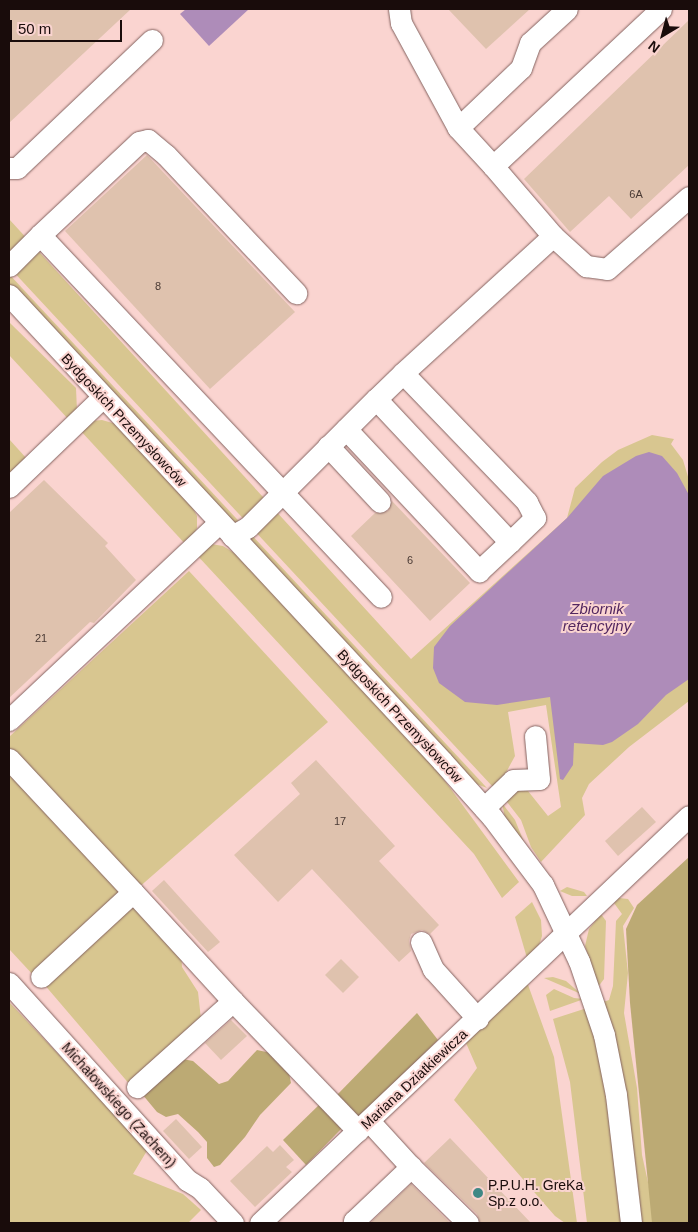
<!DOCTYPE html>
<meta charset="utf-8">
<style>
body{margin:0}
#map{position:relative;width:698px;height:1232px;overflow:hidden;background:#fad4d0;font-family:Arial,sans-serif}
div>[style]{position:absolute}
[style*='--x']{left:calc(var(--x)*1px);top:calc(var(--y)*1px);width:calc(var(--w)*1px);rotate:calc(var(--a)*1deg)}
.green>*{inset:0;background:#d8c690}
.forest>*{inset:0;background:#bcaa74}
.water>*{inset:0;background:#ae8cb9}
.building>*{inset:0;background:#dfc2ae}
.roads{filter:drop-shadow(0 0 1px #846360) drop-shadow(0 0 1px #846360)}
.minor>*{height:21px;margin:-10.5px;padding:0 10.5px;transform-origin:10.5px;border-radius:10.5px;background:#fff}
.dots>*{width:14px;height:14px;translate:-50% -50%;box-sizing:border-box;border:2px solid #fad4d0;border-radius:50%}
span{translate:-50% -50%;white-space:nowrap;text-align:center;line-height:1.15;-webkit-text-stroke:4px #fad4d0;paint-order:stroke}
.number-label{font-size:11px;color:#4a3a34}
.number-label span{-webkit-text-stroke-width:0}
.street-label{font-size:14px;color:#190c0b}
.poi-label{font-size:14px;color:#190c0b}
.left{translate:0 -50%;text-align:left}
.water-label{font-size:15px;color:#532760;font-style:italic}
.frame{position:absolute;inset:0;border:10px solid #190c0b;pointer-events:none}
.north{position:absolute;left:638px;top:10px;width:50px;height:50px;-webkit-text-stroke:4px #fad4d0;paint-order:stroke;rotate:217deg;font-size:14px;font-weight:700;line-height:20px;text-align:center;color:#190c0b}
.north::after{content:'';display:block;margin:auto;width:18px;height:22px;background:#190c0b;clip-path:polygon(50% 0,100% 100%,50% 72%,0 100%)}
.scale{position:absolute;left:10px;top:20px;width:112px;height:22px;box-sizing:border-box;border:2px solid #190c0b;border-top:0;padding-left:6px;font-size:15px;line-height:18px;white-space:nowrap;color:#190c0b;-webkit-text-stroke:4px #fad4d0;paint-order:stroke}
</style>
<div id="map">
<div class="green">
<div style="clip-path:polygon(9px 219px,411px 659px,567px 518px,575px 488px,602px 462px,618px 450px,652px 435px,674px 439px,671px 444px,683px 460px,689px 480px,689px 701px,629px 747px,589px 784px,582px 798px,585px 815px,541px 862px,531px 847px,521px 820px,504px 798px,515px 790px,528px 791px,548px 816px,561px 807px,546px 705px,508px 712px,515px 756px,503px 778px,493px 787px,9px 267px)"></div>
<div style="clip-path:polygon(9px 274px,487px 788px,474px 783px,9px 284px)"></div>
<div style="clip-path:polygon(9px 322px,76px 388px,77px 411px,70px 421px,9px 355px)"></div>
<div style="clip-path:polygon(102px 420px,116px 424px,189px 501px,197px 516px,197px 528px,188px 547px,79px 429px,92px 421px)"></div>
<div style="clip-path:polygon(9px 439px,27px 459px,9px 476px)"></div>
<div style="clip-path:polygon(211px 544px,223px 546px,239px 556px,434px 766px,519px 882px,502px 898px,474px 854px,195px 553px)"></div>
<div style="clip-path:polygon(189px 571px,328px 722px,137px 889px,9px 749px,9px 737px)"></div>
<div style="clip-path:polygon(9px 764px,126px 891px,35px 977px,9px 949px)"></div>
<div style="clip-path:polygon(502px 803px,515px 820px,524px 842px,505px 818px)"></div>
<div style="clip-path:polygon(567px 887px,584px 892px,587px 896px,572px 896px,560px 891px)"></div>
<div style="clip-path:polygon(619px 898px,628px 899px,634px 908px,623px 926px,628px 973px,624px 1013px,637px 1088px,642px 1155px,657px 1223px,640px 1223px,603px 1002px,609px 1000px,613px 986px,616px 921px,622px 914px,614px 903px)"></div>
<div style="clip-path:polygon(131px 900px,181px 952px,182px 967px,198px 992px,201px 1019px,131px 1086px,43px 983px)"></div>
<div style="clip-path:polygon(532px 902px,541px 920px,542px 936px,539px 945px,527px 958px,515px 917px)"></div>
<div style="clip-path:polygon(601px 914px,606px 921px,604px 979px,598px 987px,585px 946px,589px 929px)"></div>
<div style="clip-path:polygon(553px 977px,566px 981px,581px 994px,544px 978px)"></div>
<div style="clip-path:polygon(527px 982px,554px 1057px,577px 1223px,565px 1223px,555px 1216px,454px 1100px,477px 1068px,466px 1043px)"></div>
<div style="clip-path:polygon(554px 989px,574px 998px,584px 999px,550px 1011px,546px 995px)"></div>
<div style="clip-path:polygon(9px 1002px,148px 1149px,133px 1174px,183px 1194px,201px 1210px,188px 1223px,9px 1223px)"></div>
<div style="clip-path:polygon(587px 1008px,602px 1067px,623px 1223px,587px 1223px,570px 1082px,553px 1019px)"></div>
</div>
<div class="forest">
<div style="clip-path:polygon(689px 857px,689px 1223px,652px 1223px,630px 1003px,626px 929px,637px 905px)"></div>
<div style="clip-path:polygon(417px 1013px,438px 1040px,359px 1118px,335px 1097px)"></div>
<div style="clip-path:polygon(257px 1050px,271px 1053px,289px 1073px,291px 1083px,260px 1115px,245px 1137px,220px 1165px,214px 1167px,207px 1158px,207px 1142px,198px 1132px,178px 1114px,166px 1117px,157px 1112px,142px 1094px,177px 1058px,193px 1061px,219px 1084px,228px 1081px)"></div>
<div style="clip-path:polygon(322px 1102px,343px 1127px,306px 1165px,283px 1140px)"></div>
</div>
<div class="water">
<div style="clip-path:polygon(186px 9px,249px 9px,209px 46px,180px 14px)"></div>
<div style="clip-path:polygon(649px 452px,662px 456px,677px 473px,689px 495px,689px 679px,666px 695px,638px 724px,612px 742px,603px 745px,574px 743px,573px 765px,563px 780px,560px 779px,550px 697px,497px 705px,465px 702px,439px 683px,433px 668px,434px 647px,450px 626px,567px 518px,603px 476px,636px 456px)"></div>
</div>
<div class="building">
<div style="clip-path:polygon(9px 9px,131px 9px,9px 123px)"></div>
<div style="clip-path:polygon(448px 9px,530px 9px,486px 49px)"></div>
<div style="clip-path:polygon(689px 20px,689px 165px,631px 219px,609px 196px,570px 232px,524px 179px)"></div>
<div style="clip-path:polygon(147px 155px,295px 312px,210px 389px,65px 231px)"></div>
<div style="clip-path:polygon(44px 480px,108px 543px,105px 546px,136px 580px,94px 623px,90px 622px,9px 698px,9px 513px)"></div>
<div style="clip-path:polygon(392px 501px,470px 583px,430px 621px,351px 536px,375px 513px,388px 511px)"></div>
<div style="clip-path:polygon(316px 760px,395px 846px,379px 861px,439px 925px,430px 934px,422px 930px,411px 934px,409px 941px,411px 951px,399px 962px,312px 869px,278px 902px,234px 855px,300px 794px,291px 783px)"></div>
<div style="clip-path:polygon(642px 807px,656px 822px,618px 856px,605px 841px)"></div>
<div style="clip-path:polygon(164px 880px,220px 942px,208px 952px,152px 891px)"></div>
<div style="clip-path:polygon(341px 959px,359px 977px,343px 993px,325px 975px)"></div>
<div style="clip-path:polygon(231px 1020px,247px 1036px,221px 1060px,205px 1043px)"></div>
<div style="clip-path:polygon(176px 1119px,202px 1147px,189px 1159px,163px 1131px)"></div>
<div style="clip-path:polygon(450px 1138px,531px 1223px,480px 1223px,477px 1214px,424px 1163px)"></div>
<div style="clip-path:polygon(280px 1145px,294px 1160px,286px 1167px,292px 1172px,255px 1207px,230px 1181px,267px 1146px,273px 1152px)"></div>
<div style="clip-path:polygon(411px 1184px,450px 1223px,370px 1223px)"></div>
</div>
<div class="roads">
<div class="minor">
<div style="--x:399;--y:9;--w:14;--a:82"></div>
<div style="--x:401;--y:23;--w:119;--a:61.5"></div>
<div style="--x:661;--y:9;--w:230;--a:136.9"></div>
<div style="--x:493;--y:166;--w:92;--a:49.4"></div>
<div style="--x:553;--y:236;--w:45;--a:42.3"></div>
<div style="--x:586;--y:266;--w:21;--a:8"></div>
<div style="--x:607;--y:269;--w:109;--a:-41.3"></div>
<div style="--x:493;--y:166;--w:52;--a:-132.6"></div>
<div style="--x:458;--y:128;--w:87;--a:-43.6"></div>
<div style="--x:521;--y:68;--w:27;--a:-70"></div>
<div style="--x:530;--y:43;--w:50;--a:-42.6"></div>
<div style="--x:9;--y:168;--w:8;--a:0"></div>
<div style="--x:17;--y:168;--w:186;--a:-43.5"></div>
<div style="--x:40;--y:235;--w:136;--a:-43.2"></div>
<div style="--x:139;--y:142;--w:9;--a:-13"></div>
<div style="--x:148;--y:140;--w:23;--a:40"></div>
<div style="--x:166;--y:155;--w:190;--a:46.7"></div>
<div style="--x:9;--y:266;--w:44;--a:-45"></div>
<div style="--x:40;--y:235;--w:497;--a:46.7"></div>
<div style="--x:9;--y:295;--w:636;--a:47.1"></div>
<div style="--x:442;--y:761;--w:75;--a:48.2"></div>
<div style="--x:492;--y:817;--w:85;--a:53.1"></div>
<div style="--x:543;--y:885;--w:84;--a:64.7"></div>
<div style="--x:579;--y:961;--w:78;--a:71.3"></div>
<div style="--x:604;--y:1035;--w:61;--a:78.7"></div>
<div style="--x:616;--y:1095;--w:129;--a:83.3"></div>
<div style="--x:403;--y:373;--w:203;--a:-42.4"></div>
<div style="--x:346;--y:429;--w:195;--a:46.9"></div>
<div style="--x:479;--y:571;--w:42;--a:-43.1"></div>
<div style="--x:328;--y:446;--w:76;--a:47.1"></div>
<div style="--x:9;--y:487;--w:130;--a:-43.8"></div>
<div style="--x:232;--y:536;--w:18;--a:-29"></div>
<div style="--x:248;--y:527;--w:181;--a:-45"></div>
<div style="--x:376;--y:399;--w:196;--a:46.9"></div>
<div style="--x:510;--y:542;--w:35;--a:-44"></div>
<div style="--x:535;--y:518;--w:18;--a:-117"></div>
<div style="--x:527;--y:502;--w:179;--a:-133.9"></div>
<div style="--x:403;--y:373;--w:37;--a:136"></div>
<div style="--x:9;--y:720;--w:288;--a:-43.2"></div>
<div style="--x:9;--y:759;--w:182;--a:47"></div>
<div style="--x:133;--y:892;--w:125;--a:137.3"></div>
<div style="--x:484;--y:808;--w:40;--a:-44"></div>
<div style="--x:513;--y:780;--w:26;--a:-2"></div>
<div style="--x:539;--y:779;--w:43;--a:-95.3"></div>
<div style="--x:133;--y:892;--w:148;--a:47.5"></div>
<div style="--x:233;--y:1001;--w:129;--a:138.1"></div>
<div style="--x:421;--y:942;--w:30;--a:66"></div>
<div style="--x:433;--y:969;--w:67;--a:48"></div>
<div style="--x:9;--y:983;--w:266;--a:47.9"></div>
<div style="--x:187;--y:1180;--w:15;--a:32"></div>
<div style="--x:200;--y:1188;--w:48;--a:46.7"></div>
<div style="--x:233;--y:1001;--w:180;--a:46.1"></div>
<div style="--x:411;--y:1167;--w:80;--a:44.5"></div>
<div style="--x:260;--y:1223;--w:591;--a:-43.49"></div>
<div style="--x:356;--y:1223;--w:3;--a:-135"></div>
<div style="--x:354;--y:1221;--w:79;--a:-43.5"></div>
<div style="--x:411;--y:1167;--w:62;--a:-132.4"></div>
</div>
</div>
<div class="dots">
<div style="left:478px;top:1193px;background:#408885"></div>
</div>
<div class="number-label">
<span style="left:636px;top:194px">6A</span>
<span style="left:158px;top:286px">8</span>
<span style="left:410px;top:560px">6</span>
<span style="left:41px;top:638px">21</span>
<span style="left:340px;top:821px">17</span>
</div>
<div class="street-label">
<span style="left:124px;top:420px;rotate:47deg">Bydgoskich Przemysłowców</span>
<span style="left:400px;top:716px;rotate:47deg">Bydgoskich Przemysłowców</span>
<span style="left:414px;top:1079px;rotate:-43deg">Mariana Dziatkiewicza</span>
<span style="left:119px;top:1105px;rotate:48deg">Michałowskiego (Zachem)</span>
</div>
<div class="poi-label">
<span class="left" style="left:488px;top:1193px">P.P.U.H. GreKa<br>Sp.z o.o.</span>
</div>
<div class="water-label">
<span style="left:597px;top:617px">Zbiornik<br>retencyjny</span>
</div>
<div class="frame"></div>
<div class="north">N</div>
<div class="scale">50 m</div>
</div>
